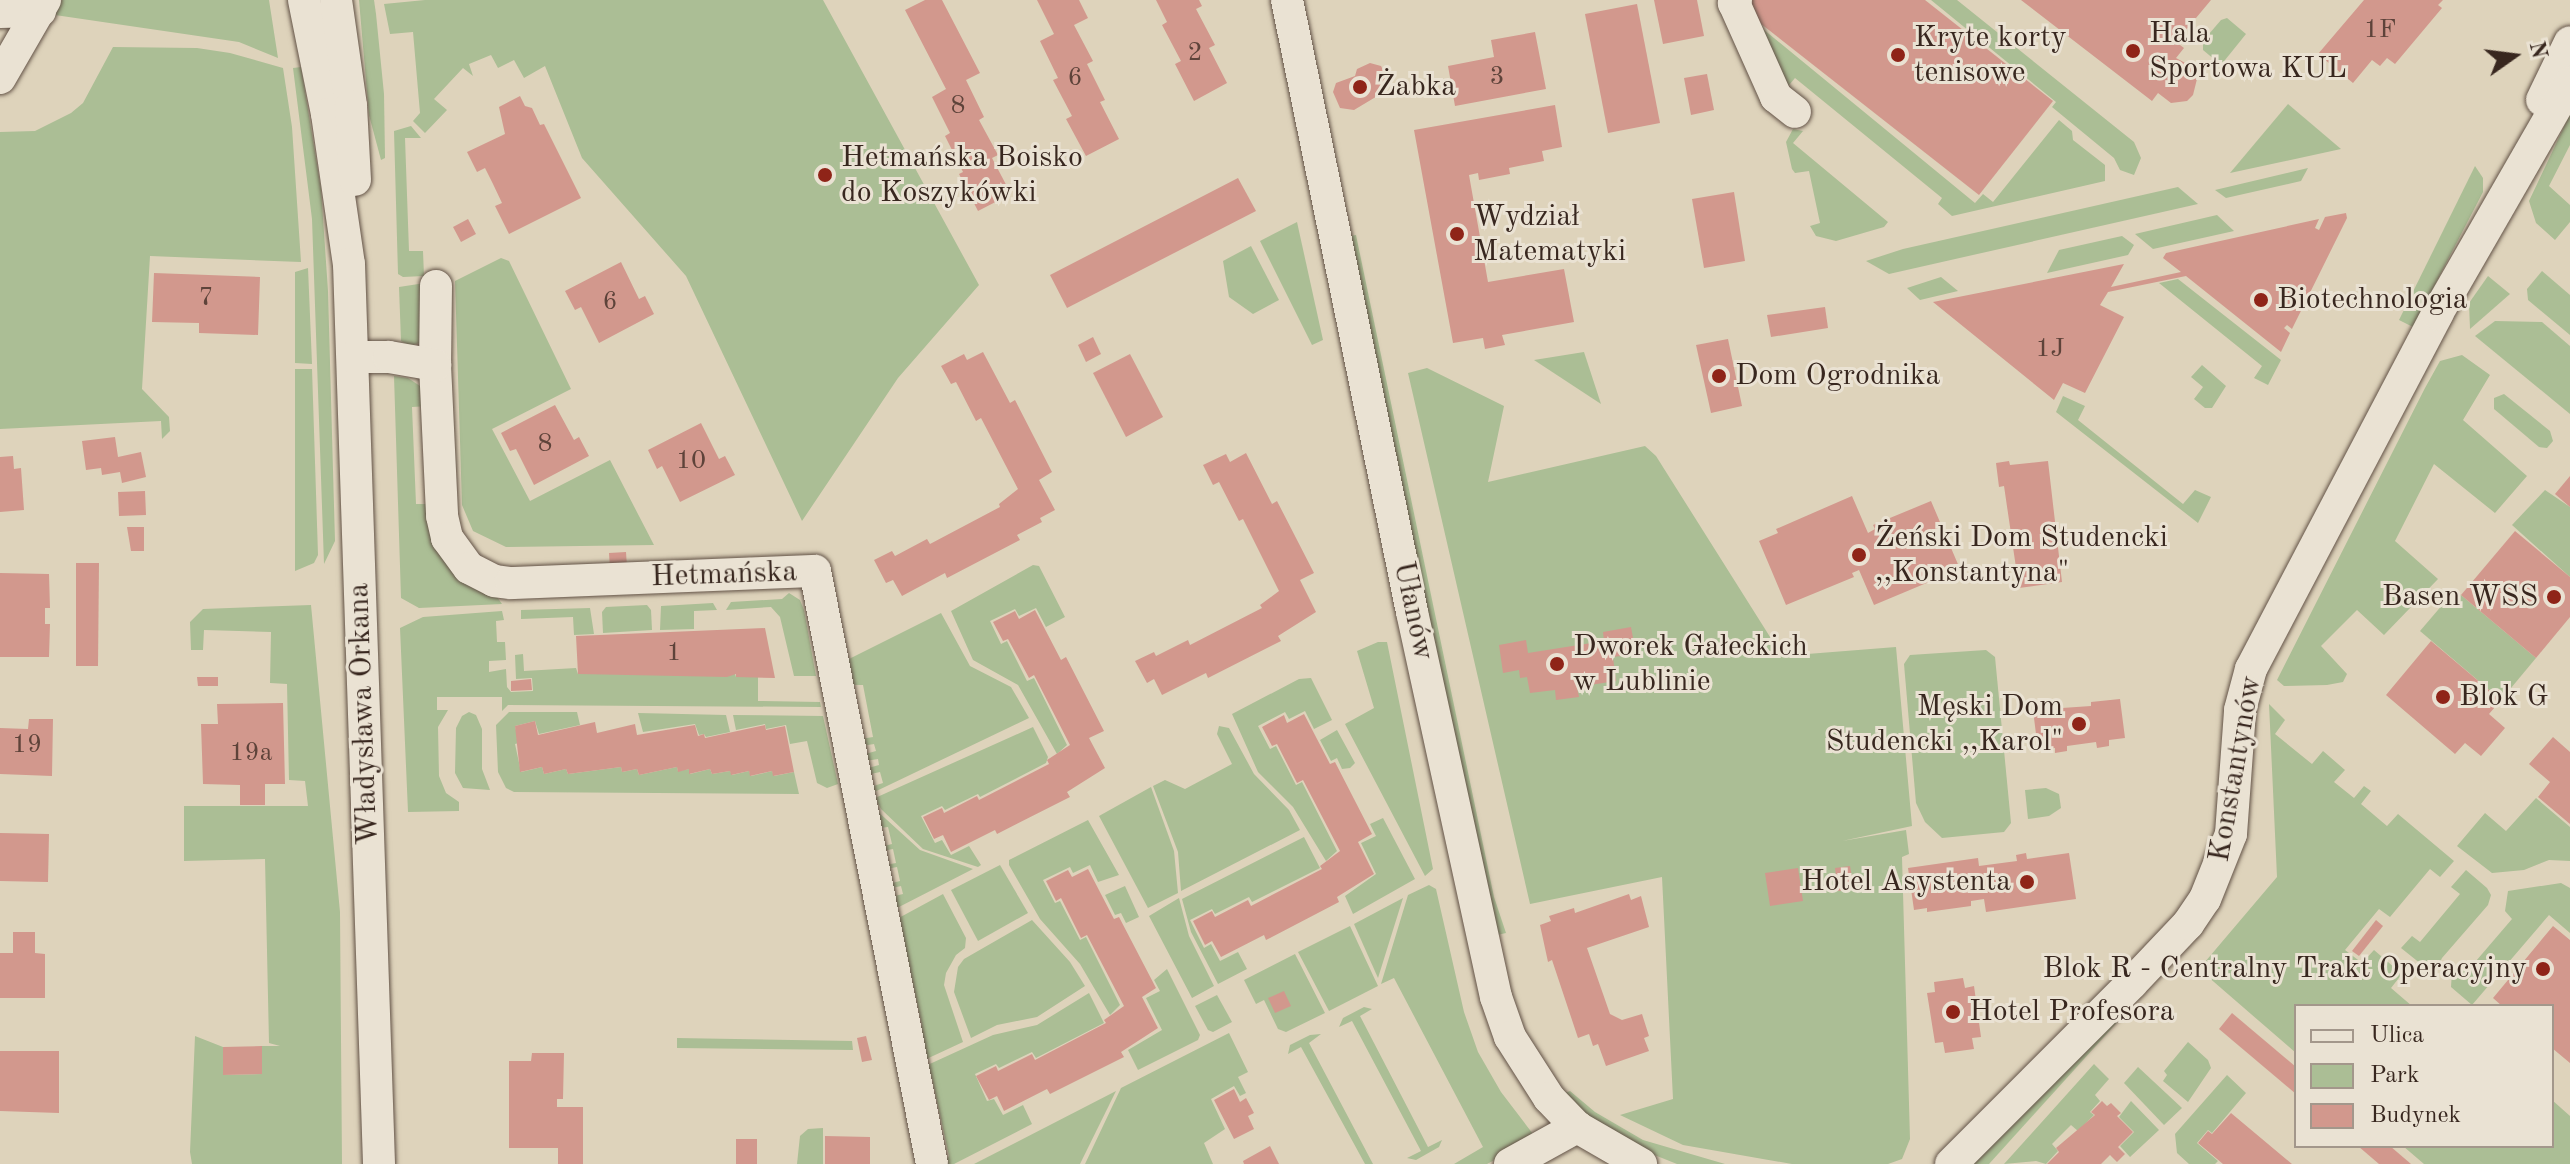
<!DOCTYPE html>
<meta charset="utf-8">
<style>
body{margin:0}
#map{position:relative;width:2570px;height:1164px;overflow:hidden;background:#ded3bb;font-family:"Old Standard TT",serif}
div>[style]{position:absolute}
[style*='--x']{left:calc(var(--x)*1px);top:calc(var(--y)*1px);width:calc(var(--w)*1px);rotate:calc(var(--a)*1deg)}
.green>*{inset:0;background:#abbe95}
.building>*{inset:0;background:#d2988d}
.roads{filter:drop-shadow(0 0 2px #625246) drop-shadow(0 0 2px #625246)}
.minor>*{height:32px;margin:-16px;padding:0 16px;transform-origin:16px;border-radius:16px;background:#eae2d3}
.dots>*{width:22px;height:22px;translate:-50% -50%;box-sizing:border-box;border:4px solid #eae2d3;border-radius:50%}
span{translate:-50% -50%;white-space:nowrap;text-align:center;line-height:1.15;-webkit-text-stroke:6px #eae2d3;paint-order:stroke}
.number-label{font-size:26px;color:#5e433a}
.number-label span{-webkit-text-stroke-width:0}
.poi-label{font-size:30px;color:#38271f}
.left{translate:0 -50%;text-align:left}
.right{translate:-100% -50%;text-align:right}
.street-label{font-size:30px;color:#38271f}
.legend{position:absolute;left:2294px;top:1004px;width:260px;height:144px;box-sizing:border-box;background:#eae2d3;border:2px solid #a3978b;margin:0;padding:10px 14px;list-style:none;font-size:24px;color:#38271f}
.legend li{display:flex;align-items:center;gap:16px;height:40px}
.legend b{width:40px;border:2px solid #a3978b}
.north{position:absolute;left:2474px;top:16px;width:80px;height:80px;-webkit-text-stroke:6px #eae2d3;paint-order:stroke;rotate:76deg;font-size:22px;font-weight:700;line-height:32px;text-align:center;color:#38271f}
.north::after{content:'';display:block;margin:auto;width:28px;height:36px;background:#38271f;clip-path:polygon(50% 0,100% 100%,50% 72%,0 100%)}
</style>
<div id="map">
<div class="green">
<div style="clip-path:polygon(62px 0,269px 0,278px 58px,239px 42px,55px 15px)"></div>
<div style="clip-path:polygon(359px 0,374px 0,376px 14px,384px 94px,385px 158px,381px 160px,369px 115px)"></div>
<div style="clip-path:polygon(425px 0,823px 0,979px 285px,898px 378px,802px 521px,686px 276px,582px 158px,545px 66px,524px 78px,514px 60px,498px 68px,491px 55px,469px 64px,473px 76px,463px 68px,434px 99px,447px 110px,425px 133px,413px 121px,420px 113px,413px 32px,390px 34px,384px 4px)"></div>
<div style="clip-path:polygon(1931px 0,1957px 0,2134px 142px,2141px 158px,2134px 175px,2120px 170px,2114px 158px,2052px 107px,2056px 102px)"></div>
<div style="clip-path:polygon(1746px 15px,1975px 203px,1983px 194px,1993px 202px,2059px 120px,2072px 131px,2073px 140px,2105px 165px,2105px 181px,1952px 216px,1938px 204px,1942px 198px,1795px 78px,1784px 91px)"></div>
<div style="clip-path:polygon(2227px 18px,2246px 34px,2221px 65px,2203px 50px,2203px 41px,2221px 20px)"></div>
<div style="clip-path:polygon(113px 47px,197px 48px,230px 53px,283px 68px,292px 127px,301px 262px,150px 256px,142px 389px,169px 417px,170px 431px,162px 439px,161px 421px,0 429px,0 132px,35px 131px,71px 113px,83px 103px)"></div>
<div style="clip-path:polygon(301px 67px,321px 189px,328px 291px,335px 541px,324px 564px,312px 219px,293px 68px)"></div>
<div style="clip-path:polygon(2288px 104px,2341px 149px,2230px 173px)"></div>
<div style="clip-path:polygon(2570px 114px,2570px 145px,2549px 186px,2570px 205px,2570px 222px,2555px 240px,2536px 223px,2529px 201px)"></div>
<div style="clip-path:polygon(411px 126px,421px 138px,405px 138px,409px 251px,423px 251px,424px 276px,403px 277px,398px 274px,394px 131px)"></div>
<div style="clip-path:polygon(1793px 129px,1803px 131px,1793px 143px,1888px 222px,1884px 227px,1836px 241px,1816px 236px,1810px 226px,1820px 223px,1809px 171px,1795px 173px,1792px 169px,1786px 142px)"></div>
<div style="clip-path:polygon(2475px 166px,2483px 178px,2483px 192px,2413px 327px,2399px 320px)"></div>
<div style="clip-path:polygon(2308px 168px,2301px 181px,2226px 198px,2215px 190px)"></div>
<div style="clip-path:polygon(2178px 187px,2198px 204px,1889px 274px,1866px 261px,1903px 249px)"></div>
<div style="clip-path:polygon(2217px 215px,2234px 231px,2153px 249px,2135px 234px)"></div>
<div style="clip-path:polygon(1297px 222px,1323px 340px,1312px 345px,1260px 241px)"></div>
<div style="clip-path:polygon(1356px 235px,1494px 897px,1506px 933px,1493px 936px,1351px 236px)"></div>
<div style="clip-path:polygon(2122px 236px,2134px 245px,2128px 255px,2047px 273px,2059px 250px)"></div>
<div style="clip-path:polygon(1251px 246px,1279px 300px,1253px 314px,1229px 297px,1223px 261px)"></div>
<div style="clip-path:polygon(501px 258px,509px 261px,571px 389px,492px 429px,530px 501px,610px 460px,654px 545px,506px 547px,473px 531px,462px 505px,455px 281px)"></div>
<div style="clip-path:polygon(308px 268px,312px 364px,295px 363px,295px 272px)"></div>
<div style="clip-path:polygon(2542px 271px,2570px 295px,2570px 335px,2528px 300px,2527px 289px)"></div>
<div style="clip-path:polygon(2488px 276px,2510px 294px,2470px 329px,2469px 303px)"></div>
<div style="clip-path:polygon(1941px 277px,1958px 291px,1920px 300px,1907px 288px)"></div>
<div style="clip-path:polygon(2178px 279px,2281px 360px,2268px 385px,2254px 378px,2262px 366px,2159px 283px)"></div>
<div style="clip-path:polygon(425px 283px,422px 342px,410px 346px,401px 341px,399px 287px)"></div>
<div style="clip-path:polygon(2495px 321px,2542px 322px,2570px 346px,2570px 414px,2475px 336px)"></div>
<div style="clip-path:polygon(1584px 352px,1601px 404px,1534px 360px)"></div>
<div style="clip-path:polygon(2462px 355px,2490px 375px,2463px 420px,2527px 476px,2495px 513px,2434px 464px,2395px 541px,2438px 579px,2384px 635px,2357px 610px,2321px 646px,2347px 674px,2343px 682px,2327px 685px,2284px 686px,2277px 680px,2425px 388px,2440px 361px)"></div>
<div style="clip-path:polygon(2202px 365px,2226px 386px,2212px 408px,2205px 408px,2194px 399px,2203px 387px,2191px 377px)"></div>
<div style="clip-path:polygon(1427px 368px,1504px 406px,1488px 482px,1645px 446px,1656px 456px,1782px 656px,1896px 647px,1912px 826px,1842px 841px,1906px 830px,1909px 854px,1902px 857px,1910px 1139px,1902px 1159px,1888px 1164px,1792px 1164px,1683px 1145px,1620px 1115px,1673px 1099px,1662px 877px,1530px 904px,1408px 373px)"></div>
<div style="clip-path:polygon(295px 369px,312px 369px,318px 555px,314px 563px,295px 571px)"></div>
<div style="clip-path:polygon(394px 376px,408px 378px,420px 386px,429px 406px,412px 407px,416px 504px,432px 504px,502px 604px,419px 608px,401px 598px)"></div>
<div style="clip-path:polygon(2504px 394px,2550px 431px,2553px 441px,2547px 448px,2539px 447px,2494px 409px,2494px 398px)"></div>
<div style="clip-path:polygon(2063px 396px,2085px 406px,2078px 420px,2183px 504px,2195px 490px,2211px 497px,2198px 523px,2056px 412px)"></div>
<div style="clip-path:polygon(2545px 490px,2570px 507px,2570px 577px,2512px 525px)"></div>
<div style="clip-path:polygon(1033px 565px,1039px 566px,1065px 617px,1046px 627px,1036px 608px,1019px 616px,1015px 609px,990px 621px,1001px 644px,1007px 641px,1027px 681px,1034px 678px,1067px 745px,1057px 754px,1018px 685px,973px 660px,951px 611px)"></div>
<div style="clip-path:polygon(2455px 590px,2536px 658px,2501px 700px,2420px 631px)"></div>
<div style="clip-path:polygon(789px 593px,800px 600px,804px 610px,816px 676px,794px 676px,780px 617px,771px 607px,726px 610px,731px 602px,782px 599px)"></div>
<div style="clip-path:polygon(713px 603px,717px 610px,694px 611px,694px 629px,660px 630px,661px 606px)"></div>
<div style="clip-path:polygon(311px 605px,340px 912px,342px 1164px,192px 1164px,190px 1152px,195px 1036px,223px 1047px,224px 1075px,262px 1074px,262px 1046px,280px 1046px,269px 1043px,265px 859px,184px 861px,184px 806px,308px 806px,305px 781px,289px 780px,287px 684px,270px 683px,271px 632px,204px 630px,203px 650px,191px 650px,190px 622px,203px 609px)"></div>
<div style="clip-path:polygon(647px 605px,651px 610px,652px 630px,603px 633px,602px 612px,606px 607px)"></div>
<div style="clip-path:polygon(590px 608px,594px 634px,574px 635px,573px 617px,521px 619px,521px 610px)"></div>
<div style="clip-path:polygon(502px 611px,504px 620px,496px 621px,497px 642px,505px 642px,506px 660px,489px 661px,489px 672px,506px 669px,507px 687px,511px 692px,533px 691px,532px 678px,516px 679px,515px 655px,523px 654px,524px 671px,576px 668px,578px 674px,735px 674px,736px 677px,758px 677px,758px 701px,820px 702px,821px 707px,508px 705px,502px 711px,502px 697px,437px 697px,437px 710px,448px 710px,438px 727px,439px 776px,446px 793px,459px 802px,459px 811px,408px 812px,400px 628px,423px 617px)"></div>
<div style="clip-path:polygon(941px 613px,970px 666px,1011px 687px,1029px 718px,866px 796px,864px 789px,883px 783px,880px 772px,862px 776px,861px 770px,879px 765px,878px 759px,859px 762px,858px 756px,876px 751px,874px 744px,856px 747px,855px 740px,873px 737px,863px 685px,843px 685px,839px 664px)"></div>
<div style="clip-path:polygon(1378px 642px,1387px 642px,1433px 869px,1425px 876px,1345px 724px,1374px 708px,1357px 651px)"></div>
<div style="clip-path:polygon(1986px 650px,1995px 657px,2011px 823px,2004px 832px,1942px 838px,1925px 822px,1916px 803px,1904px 664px,1910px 655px)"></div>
<div style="clip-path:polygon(1311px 678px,1332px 720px,1314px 729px,1305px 711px,1289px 719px,1285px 712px,1258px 726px,1270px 749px,1276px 746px,1296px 785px,1302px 782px,1337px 851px,1326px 861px,1293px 807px,1258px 772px,1232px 714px,1299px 679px)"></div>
<div style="clip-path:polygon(2269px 704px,2285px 720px,2275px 734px,2312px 764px,2323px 751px,2345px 770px,2334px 782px,2354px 798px,2364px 786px,2371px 791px,2361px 804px,2387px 826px,2398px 814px,2454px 861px,2440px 877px,2430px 869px,2390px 917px,2379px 909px,2345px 950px,2362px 963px,2374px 950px,2402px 974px,2391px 988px,2412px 1006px,2296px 1006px,2296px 1053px,2199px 969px,2277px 877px)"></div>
<div style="clip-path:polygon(469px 712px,476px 715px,482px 729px,482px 769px,490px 790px,463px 788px,455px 773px,456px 728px,462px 716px)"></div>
<div style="clip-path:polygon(509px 712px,577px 712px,580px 725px,539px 734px,535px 721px,515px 726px,519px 743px,515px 744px,521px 772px,542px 767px,544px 774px,566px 769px,568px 774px,621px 767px,622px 772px,637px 769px,639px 775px,677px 767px,678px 771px,689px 769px,690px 774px,710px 769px,712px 774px,730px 771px,732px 775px,749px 771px,751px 776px,772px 771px,774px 776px,794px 772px,799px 794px,514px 792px,506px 788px,498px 772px,496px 725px)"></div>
<div style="clip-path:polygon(638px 713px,726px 715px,730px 732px,706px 737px,704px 734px,699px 735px,695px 724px,643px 732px)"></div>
<div style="clip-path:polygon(733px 715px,823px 716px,838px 784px,827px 788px,817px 783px,807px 741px,790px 744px,786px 725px,766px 729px,765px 724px,736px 730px)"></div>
<div style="clip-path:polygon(1219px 726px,1229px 728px,1254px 774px,1289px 810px,1300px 830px,1181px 891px,1178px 852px,1153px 786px,1165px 780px,1185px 789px,1232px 764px,1217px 734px)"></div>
<div style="clip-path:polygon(1033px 727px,1048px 757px,1046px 763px,980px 797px,978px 794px,945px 810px,942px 806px,921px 816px,935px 843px,942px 840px,951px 855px,969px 846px,981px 865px,978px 867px,923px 849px,881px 809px,875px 798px)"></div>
<div style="clip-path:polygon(1337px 730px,1355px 763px,1350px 768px,1342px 769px,1337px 758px,1331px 761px,1320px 740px)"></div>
<div style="clip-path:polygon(1151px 787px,1174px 851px,1178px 893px,1148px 908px,1099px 816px)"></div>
<div style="clip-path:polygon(2046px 788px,2059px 794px,2061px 808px,2049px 816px,2028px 819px,2025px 790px)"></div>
<div style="clip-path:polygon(2536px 798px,2570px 827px,2570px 861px,2549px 860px,2524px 870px,2492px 873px,2457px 846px,2485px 813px,2506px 831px)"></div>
<div style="clip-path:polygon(875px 809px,920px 850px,973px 869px,897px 908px,886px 898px,903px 894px,901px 886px,884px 890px,884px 885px,900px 881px,897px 867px,881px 870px,880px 866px,896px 863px,893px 849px,877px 852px,876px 848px,892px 844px,888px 827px,880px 828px)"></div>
<div style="clip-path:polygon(1383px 818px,1415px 879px,1353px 914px,1345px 896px,1376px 874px,1361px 843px,1376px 836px,1370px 824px)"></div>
<div style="clip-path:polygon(1088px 820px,1119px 875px,1098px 882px,1090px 865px,1073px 873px,1070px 867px,1043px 880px,1055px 903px,1060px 901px,1080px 940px,1086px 937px,1120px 1005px,1110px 1015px,1080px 964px,1040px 919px,1009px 865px,1009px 860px)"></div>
<div style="clip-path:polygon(1304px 837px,1320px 868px,1252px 902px,1249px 897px,1215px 914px,1212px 909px,1190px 920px,1204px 948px,1211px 944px,1220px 961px,1238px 952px,1247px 969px,1218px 984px,1191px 932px,1182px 899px)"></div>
<div style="clip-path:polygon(1000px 865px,1028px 913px,978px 941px,951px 890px)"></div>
<div style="clip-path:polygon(2466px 870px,2487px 888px,2491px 895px,2488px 905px,2442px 958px,2436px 971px,2431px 972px,2401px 948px,2412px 936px,2420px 942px,2460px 894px,2451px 887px)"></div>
<div style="clip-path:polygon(2561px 883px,2570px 888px,2570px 933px,2549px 915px,2472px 1005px,2451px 987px,2452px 971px,2462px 961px,2470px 968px,2512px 919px,2505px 911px,2508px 891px)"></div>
<div style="clip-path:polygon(1429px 885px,1436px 889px,1464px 1012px,1478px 1052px,1501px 1092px,1536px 1138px,1487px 1164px,1454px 1164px,1483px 1147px,1394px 978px,1381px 984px,1408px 895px)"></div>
<div style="clip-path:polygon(1125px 886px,1139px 917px,1126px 923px,1121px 913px,1115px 915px,1105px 895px)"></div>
<div style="clip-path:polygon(943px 894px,966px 938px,965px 948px,956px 955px,946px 973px,944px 985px,963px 1042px,920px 1062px,916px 1033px,922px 1025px,905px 947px,895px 920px)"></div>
<div style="clip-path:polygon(1179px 898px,1189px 936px,1214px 986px,1192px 998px,1149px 916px)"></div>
<div style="clip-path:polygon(1403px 898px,1378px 978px,1354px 924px)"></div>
<div style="clip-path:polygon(1032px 920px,1070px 962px,1085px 986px,1037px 1017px,997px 1025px,971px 1038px,954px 992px,958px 967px,964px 959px)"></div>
<div style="clip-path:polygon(1350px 926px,1378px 986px,1329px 1011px,1298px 952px)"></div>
<div style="clip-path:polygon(1295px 954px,1325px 1013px,1286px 1032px,1278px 1029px,1264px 1000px,1256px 1004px,1244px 980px)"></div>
<div style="clip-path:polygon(1167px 969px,1200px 1035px,1198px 1040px,1138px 1070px,1128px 1050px,1162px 1030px,1146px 998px,1160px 991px,1154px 980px)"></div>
<div style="clip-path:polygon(1089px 993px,1104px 1023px,1036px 1058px,1032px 1052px,999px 1068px,996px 1064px,975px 1074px,987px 1101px,994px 1099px,1003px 1115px,1023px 1105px,1032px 1124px,954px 1164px,943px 1164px,949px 1156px,932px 1078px,921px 1068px,993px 1035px,1037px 1025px)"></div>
<div style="clip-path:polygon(1217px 995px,1232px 1022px,1213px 1032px,1208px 1030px,1195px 1006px)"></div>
<div style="clip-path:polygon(1364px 1007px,1372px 1009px,1360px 1016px,1428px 1147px,1442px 1140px,1439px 1147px,1416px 1160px,1407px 1158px,1421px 1151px,1352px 1021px,1339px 1027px,1343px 1018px)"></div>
<div style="clip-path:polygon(2118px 1013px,2122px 1017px,1989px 1164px,1970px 1164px)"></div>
<div style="clip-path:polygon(1229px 1033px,1248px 1072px,1238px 1077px,1246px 1093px,1240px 1096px,1234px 1086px,1211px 1099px,1225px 1129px,1204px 1143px,1213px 1164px,1085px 1164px,1121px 1088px)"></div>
<div style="clip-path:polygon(1321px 1034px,1309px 1043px,1373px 1164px,1365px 1164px,1301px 1047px,1288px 1054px,1290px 1045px,1310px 1035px)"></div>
<div style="clip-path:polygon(677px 1038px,852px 1041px,853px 1050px,677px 1048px)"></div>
<div style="clip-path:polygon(2188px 1042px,2208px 1060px,2211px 1068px,2188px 1102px,2163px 1081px,2167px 1075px,2164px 1071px)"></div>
<div style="clip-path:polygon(2094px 1064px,2109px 1079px,2095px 1095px,2100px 1101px,2090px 1112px,2094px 1115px,2078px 1131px,2071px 1125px,2052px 1144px,2058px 1151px,2046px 1164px,2036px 1161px,2004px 1164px)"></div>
<div style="clip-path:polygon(2138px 1067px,2182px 1108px,2164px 1125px,2124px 1083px)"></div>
<div style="clip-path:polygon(2227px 1075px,2246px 1093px,2212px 1133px,2208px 1130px,2197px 1143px,2218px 1161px,2215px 1164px,2189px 1164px,2177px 1153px,2175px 1134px)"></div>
<div style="clip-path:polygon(1116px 1091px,1080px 1164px,974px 1164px)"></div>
<div style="clip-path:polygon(1570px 1091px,1595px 1112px,1643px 1140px,1725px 1164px,1677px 1164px,1637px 1148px,1593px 1122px,1563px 1094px)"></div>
<div style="clip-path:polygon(2552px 1100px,2570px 1116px,2570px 1164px,2424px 1164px,2403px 1146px,2552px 1146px)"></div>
<div style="clip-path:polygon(2131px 1101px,2159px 1130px,2130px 1157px,2120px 1146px,2134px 1132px,2119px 1117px)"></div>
<div style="clip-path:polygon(823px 1128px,823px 1164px,797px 1164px,800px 1136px,808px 1129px)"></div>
</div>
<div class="building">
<div style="clip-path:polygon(925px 0,942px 0,980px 73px,966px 80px,984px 117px,979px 120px,998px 155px,992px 158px,1011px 194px,978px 211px,959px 174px,963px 172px,945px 136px,950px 133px,932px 97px,946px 89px,905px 10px)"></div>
<div style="clip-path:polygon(1037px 0,1079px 0,1088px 18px,1074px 25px,1093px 61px,1087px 64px,1105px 100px,1100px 102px,1119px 139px,1086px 156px,1066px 119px,1072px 116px,1053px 80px,1058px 78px,1040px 41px,1054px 34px)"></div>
<div style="clip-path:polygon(1156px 0,1199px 0,1202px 6px,1196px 9px,1215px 45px,1209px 48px,1227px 83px,1194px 101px,1175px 64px,1181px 61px,1162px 25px,1167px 22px)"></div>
<div style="clip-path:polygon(1654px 0,1697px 0,1704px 36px,1663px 44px)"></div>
<div style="clip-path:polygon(1749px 0,1925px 0,2053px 101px,1979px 195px,1742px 9px)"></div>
<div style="clip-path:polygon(2021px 0,2211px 0,2176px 42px,2184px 48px,2176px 58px,2189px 65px,2197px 79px,2193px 95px,2187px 101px,2171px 103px,2158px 93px,2152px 101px)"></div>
<div style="clip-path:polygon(2364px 0,2443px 0,2438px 5px,2442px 8px,2395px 64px,2387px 58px,2380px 66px,2372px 60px,2353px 83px,2318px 54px)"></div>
<div style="clip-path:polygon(1637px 4px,1660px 123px,1608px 133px,1585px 14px)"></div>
<div style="clip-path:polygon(1535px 32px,1546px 89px,1455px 106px,1448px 66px,1494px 57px,1491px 40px)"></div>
<div style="clip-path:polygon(1370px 63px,1381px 66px,1387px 78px,1384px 92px,1354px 110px,1340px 108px,1333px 92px,1336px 83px,1355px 76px,1357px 69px)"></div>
<div style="clip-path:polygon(1707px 74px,1714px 110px,1691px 115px,1684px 78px)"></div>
<div style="clip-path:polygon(520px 96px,525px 106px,532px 108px,540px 125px,544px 124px,581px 198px,509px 234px,495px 206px,502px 203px,493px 184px,485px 168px,477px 172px,467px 152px,505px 134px,499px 107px)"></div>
<div style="clip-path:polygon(1555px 105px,1562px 147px,1542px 151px,1544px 161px,1509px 168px,1510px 174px,1479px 180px,1478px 173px,1469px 175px,1488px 282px,1564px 269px,1574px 322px,1502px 335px,1505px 345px,1485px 349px,1483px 338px,1453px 343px,1414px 130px)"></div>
<div style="clip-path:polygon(1238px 178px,1256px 211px,1067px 308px,1050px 275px)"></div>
<div style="clip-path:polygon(1734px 192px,1745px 261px,1704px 268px,1692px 199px)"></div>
<div style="clip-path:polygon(2346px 213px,2347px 218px,2292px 329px,2287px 325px,2284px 328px,2290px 333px,2281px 352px,2186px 276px,2108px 292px,2100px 305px,2124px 317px,2085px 393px,2063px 383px,2054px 400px,1933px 302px,2124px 264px,2111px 287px,2181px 272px,2163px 258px,2166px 253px,2319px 219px,2315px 228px,2319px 230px,2325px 217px)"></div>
<div style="clip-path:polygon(468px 219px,476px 234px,461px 242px,453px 227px)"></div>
<div style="clip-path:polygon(621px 262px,639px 299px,645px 296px,654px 314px,599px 343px,581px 307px,575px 310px,565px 291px)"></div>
<div style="clip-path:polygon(154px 273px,260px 277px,258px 335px,199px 333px,199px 323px,152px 322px)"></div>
<div style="clip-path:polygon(1825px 307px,1828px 328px,1771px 337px,1767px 315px)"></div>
<div style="clip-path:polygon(1093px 337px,1101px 354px,1086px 362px,1078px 345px)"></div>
<div style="clip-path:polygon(1728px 339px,1742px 406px,1711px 413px,1696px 345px)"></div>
<div style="clip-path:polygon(983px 352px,1010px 403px,1015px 400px,1052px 472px,1039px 480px,1055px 510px,1040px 518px,1042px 522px,1017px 535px,1020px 540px,947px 578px,945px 573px,902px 596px,893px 580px,886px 583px,874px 560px,892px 551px,895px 556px,927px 539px,930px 544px,1000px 507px,999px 504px,1018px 489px,981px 418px,976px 421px,956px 382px,951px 384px,941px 366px,964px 354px,967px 360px)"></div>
<div style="clip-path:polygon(1130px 354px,1163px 417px,1126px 437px,1093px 373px)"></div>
<div style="clip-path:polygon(555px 405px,574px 440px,579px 437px,589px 456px,534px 485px,516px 449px,510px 451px,501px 433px)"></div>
<div style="clip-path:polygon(701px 423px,719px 459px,725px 456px,735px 475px,680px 502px,662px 466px,657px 469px,648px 450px)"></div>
<div style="clip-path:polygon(115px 437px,118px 457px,141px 452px,146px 477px,122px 483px,120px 472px,102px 475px,101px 468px,86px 470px,82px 441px)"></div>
<div style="clip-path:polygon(1246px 453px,1272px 504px,1277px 501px,1314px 573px,1300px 580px,1316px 612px,1278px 636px,1281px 641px,1208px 678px,1206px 673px,1162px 695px,1154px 679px,1147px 683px,1135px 661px,1154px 652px,1156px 656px,1188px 640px,1190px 645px,1262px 608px,1260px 605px,1279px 591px,1243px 519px,1239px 521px,1219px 482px,1213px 485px,1203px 465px,1226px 454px,1230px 462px)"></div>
<div style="clip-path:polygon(13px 456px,14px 469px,21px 468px,24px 510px,0 512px,0 457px)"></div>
<div style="clip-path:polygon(2009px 461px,2010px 465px,2048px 461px,2062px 582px,2019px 588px,2004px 486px,1999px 487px,1996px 463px)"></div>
<div style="clip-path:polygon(2570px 476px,2570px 507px,2555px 494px)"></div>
<div style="clip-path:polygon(145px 491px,146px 515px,119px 516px,118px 492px)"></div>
<div style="clip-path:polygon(1852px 496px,1868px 533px,1875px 529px,1873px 525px,1931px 501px,1960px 569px,1874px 605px,1859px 570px,1852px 573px,1854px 577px,1786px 605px,1759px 541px,1778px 533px,1776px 529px)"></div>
<div style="clip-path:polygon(127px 527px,144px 527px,144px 551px,131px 551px)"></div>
<div style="clip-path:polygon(2515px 531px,2570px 577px,2570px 617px,2536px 658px,2461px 595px)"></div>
<div style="clip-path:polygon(626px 552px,627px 567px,610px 568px,609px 553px)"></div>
<div style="clip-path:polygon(76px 563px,99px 563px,98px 666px,76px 666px)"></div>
<div style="clip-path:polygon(0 573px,49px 574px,50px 608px,45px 608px,45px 624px,50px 624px,49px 657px,0 657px)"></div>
<div style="clip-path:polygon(1035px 610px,1061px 660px,1066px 657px,1104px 731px,1089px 738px,1105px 768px,1067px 792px,1070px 797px,997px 834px,995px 830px,951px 852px,943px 835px,934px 839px,923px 817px,942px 808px,944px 813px,977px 796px,979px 800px,1049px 764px,1047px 760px,1070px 745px,1034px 675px,1029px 678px,1008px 639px,1003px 641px,993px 622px,1015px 611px,1019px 619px)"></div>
<div style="clip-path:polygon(1631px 627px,1636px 654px,1613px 657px,1616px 681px,1577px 687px,1579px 697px,1556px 700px,1555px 690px,1530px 693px,1527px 677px,1520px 678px,1519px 670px,1503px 673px,1499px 645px,1526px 640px,1528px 653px,1604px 641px,1603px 632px)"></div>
<div style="clip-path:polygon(765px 628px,775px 678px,736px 677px,736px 674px,727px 677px,578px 674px,576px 636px)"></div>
<div style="clip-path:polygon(2431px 641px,2501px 700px,2489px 714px,2505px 728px,2481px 756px,2465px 743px,2455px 754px,2386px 695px)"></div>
<div style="clip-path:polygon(197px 677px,218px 677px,218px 686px,198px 686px)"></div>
<div style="clip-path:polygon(531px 679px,532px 690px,511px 691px,511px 681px)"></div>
<div style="clip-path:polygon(2120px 699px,2125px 738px,2109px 740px,2109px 746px,2097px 748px,2096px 742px,2067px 746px,2067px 751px,2055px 753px,2055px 748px,2038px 750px,2033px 710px,2091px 706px,2091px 702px)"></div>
<div style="clip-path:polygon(283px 703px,285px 784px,265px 784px,265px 805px,240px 805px,240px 785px,203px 784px,201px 724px,218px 724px,217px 704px)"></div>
<div style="clip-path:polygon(1304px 714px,1330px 764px,1335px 762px,1372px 834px,1358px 842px,1374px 874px,1337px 897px,1339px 902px,1266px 940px,1264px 935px,1221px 957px,1212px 941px,1205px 945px,1193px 921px,1212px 911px,1215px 917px,1248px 900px,1251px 906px,1322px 869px,1320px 866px,1340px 851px,1303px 780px,1297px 783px,1277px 744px,1272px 746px,1262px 727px,1284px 715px,1287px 723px)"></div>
<div style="clip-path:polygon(29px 719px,53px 719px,52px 776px,0 774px,0 728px,28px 729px)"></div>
<div style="clip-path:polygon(535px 721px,538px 735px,595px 722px,597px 733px,635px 724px,637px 735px,695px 725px,698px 736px,704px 734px,705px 738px,765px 725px,766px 730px,785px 726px,794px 772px,773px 776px,772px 771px,750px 776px,749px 771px,731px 775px,730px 771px,712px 774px,710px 769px,689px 774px,689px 769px,678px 772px,677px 767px,639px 775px,637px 769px,622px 772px,621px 767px,568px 774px,566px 769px,544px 774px,542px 767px,520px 772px,515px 726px)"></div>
<div style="clip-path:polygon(2553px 737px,2570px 752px,2570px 824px,2538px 797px,2550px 782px,2529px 764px)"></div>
<div style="clip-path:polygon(0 833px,49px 834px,48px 882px,0 881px)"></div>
<div style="clip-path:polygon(2026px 853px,2027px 859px,2069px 853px,2076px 899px,1986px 912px,1984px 899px,1971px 901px,1971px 906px,1927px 912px,1927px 908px,1914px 910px,1908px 868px,1978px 858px,1979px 866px,2017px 861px,2016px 855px)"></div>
<div style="clip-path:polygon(1850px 866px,1854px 889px,1838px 891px,1835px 868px)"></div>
<div style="clip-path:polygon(1798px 868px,1803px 901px,1770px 906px,1765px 873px)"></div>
<div style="clip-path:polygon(1088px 869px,1114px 919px,1119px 917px,1156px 988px,1142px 997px,1158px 1028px,1121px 1052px,1124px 1057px,1050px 1094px,1047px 1089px,1004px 1111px,997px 1096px,989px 1100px,976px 1076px,996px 1066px,998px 1071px,1032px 1054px,1035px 1060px,1106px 1023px,1104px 1020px,1124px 1006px,1087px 935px,1081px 938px,1061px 898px,1056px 901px,1046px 881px,1068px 870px,1072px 877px)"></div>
<div style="clip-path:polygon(1629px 894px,1631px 900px,1641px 896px,1649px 927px,1587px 948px,1610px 1014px,1622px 1020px,1642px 1014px,1649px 1036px,1644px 1038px,1649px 1051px,1606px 1066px,1598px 1044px,1593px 1046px,1589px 1034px,1578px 1038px,1552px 960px,1548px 962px,1540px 925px,1551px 921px,1549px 916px,1574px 908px,1575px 913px)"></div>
<div style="clip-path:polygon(2376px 920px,2383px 926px,2359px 956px,2352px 951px)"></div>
<div style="clip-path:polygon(2553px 926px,2570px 940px,2570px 1063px,2552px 1048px,2552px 1006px,2502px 1006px,2493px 998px)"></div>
<div style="clip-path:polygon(13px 932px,35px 932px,35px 953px,45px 954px,45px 998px,0 998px,0 953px,13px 953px)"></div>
<div style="clip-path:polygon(1963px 978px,1965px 988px,1974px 986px,1981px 1037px,1972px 1038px,1974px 1049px,1945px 1053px,1943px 1042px,1935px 1043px,1927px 993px,1935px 992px,1934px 982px)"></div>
<div style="clip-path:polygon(1284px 991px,1291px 1006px,1275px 1013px,1268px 998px)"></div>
<div style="clip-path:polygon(2232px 1013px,2296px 1067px,2296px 1094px,2219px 1029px)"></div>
<div style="clip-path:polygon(866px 1036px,872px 1060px,862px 1062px,857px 1038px)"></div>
<div style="clip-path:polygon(262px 1046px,262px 1074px,223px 1075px,223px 1047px)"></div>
<div style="clip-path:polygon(0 1051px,59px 1051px,59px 1113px,0 1111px)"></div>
<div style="clip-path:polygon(532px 1053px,564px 1053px,563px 1099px,557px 1099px,557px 1107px,583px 1107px,583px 1164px,558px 1164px,558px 1148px,509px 1148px,509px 1061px,531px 1061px)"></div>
<div style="clip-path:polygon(1234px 1089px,1240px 1102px,1246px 1098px,1254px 1113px,1248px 1116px,1254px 1129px,1234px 1139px,1214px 1100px)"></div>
<div style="clip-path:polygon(2102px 1101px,2107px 1106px,2111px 1103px,2121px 1113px,2117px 1116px,2133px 1132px,2118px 1147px,2125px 1154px,2117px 1162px,2110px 1155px,2101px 1164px,2047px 1164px,2059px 1152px,2056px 1148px,2095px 1115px,2091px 1112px)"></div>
<div style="clip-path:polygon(2231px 1113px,2292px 1164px,2223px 1164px,2198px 1143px,2208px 1131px,2212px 1134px)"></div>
<div style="clip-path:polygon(825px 1136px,870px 1137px,870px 1164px,825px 1164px)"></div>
<div style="clip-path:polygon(736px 1139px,757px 1139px,757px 1164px,736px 1164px)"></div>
<div style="clip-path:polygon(1270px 1146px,1279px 1164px,1244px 1164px,1243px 1161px)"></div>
<div style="clip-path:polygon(2358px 1146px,2390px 1146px,2411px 1164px,2379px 1164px)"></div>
</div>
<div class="roads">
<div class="minor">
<div style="--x:304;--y:0;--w:116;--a:78.6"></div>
<div style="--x:327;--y:114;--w:152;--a:81.7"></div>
<div style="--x:349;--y:264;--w:900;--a:88.09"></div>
<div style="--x:336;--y:0;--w:107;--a:81.9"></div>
<div style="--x:351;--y:106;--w:74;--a:86.9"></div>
<div style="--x:1287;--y:0;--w:625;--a:78.46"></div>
<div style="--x:1412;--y:612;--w:394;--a:77.7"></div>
<div style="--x:1496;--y:997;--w:42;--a:70.7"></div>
<div style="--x:1510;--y:1037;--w:72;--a:57.4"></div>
<div style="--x:1549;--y:1098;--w:40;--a:46"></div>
<div style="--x:1577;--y:1127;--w:74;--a:30"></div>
<div style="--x:1736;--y:0;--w:4;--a:124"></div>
<div style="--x:1734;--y:3;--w:103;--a:65.9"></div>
<div style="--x:1776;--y:97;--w:24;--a:38"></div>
<div style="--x:0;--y:12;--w:40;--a:-1.4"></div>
<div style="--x:0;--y:78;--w:90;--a:-60"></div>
<div style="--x:2542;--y:100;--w:64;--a:-64.2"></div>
<div style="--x:436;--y:286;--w:79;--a:90.7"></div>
<div style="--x:435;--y:365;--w:151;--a:87.3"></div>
<div style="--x:442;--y:516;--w:23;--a:77"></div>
<div style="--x:447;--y:538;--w:37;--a:54"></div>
<div style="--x:469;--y:568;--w:28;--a:27"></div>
<div style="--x:494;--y:581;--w:17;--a:7"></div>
<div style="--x:511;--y:583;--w:304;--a:-2.3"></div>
<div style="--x:815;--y:571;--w:604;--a:78.84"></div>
<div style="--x:353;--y:357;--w:36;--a:0"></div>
<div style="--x:389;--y:357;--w:47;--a:9.9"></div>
<div style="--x:1510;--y:1164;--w:77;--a:-28.9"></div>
<div style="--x:1951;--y:1164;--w:255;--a:-45"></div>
<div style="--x:2131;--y:984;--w:83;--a:-46.5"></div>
<div style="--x:2188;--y:924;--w:30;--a:-56"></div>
<div style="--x:2205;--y:899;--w:70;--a:-68.2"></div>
<div style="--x:2231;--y:834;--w:124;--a:-85.8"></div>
<div style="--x:2240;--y:710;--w:42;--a:-75"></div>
<div style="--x:2251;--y:669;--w:401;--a:-62.3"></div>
<div style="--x:2437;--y:314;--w:267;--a:-60.1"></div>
</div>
</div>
<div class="dots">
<div style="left:2133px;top:51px;background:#8f2418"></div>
<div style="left:1898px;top:55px;background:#8f2418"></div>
<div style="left:1360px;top:87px;background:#8f2418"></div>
<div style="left:825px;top:175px;background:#8f2418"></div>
<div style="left:1457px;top:234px;background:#8f2418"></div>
<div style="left:2261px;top:300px;background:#8f2418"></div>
<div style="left:1719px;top:376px;background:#8f2418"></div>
<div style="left:1859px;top:555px;background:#8f2418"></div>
<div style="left:2554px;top:597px;background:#8f2418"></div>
<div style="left:1557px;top:664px;background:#8f2418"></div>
<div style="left:2443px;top:697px;background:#8f2418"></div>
<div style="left:2079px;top:724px;background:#8f2418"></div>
<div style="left:2027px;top:882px;background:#8f2418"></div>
<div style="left:2543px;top:969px;background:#8f2418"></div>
<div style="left:1953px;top:1012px;background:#8f2418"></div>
</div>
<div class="number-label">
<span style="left:2380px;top:31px">1F</span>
<span style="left:1195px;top:54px">2</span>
<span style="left:1497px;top:78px">3</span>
<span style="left:1075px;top:79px">6</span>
<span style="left:958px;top:107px">8</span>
<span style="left:206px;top:299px">7</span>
<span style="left:610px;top:303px">6</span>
<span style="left:2050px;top:350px">1J</span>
<span style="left:545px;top:445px">8</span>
<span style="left:691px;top:462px">10</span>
<span style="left:674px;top:654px">1</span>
<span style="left:27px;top:746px">19</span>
<span style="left:251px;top:754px">19a</span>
</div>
<div class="poi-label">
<span class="left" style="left:2149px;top:51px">Hala<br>Sportowa KUL</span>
<span class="left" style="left:1914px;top:55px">Kryte korty<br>tenisowe</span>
<span class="left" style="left:1376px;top:87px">Żabka</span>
<span class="left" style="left:841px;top:175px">Hetmańska Boisko<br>do Koszykówki</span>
<span class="left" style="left:1473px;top:234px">Wydział<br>Matematyki</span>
<span class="left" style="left:2277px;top:300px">Biotechnologia</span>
<span class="left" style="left:1735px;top:376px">Dom Ogrodnika</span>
<span class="left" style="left:1875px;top:555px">Żeński Dom Studencki<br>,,Konstantyna"</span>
<span class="right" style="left:2538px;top:597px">Basen WSS</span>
<span class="left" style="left:1573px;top:664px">Dworek Gałeckich<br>w Lublinie</span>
<span class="left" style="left:2459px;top:697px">Blok G</span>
<span class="right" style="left:2063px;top:724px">Męski Dom<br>Studencki ,,Karol"</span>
<span class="right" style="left:2011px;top:882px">Hotel Asystenta</span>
<span class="right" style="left:2527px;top:969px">Blok R - Centralny Trakt Operacyjny</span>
<span class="left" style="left:1969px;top:1012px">Hotel Profesora</span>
</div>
<div class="street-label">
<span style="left:724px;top:575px;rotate:-2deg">Hetmańska</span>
<span style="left:1413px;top:611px;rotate:78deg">Ułanów</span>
<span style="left:364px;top:714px;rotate:-92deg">Władysława Orkana</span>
<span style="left:2236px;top:769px;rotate:-80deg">Konstantynów</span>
</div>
<ul class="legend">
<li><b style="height:10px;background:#eae2d3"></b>Ulica</li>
<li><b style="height:22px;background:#abbe95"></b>Park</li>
<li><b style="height:22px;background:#d2988d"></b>Budynek</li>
</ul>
<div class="north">N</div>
</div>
